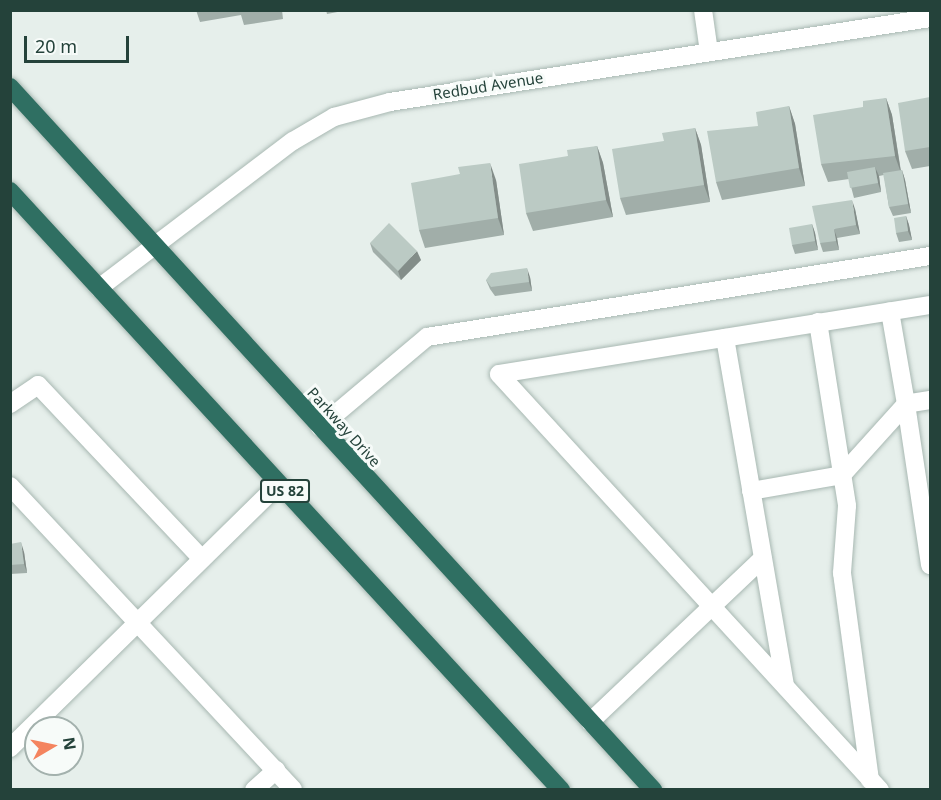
<!DOCTYPE html>
<style>
body{margin:0}
#map{position:relative;width:941px;height:800px;overflow:hidden;background:#e6efeb;font-family:"Noto Sans",sans-serif}
div>[style]{position:absolute}
[style*='--x']{left:calc(var(--x)*1px);top:calc(var(--y)*1px);width:calc(var(--w)*1px);rotate:calc(var(--a)*1deg)}
.roads{filter:drop-shadow(0 0 2px #a8b8b2) drop-shadow(0 0 2px #a8b8b2)}
.lane>*{height:18px;margin:-9px;padding:0 9px;transform-origin:9px;border-radius:9px;background:#fff}
.street>*{height:18px;margin:-9px;padding:0 9px;transform-origin:9px;border-radius:9px;background:#fff}
.highway>*{height:18px;margin:-9px;padding:0 9px;transform-origin:9px;border-radius:9px;background:#2f6f62}
.wall>*{inset:0;background:#a1aea9}
.shaded-wall>*{inset:0;background:#838d89}
.building>*{inset:0;background:#bbcac4}
span{translate:-50% -50%;white-space:nowrap;text-align:center;line-height:1.15;-webkit-text-stroke:6px #f7fbf9;paint-order:stroke}
.shield-label span{padding:2px 4px;background:#f7fbf9;border:2px solid;border-radius:4px;-webkit-text-stroke-width:0}
.shield-label{font-size:14px;color:#24423a;font-weight:700}
.street-label{font-size:15px;color:#24423a}
.frame{position:absolute;inset:0;border:12px solid #24423a;pointer-events:none}
.north{position:absolute;left:24px;top:716px;width:60px;height:60px;box-sizing:border-box;background:#f7fbf9;border:2px solid #a3b1ad;border-radius:50%;rotate:81deg;font-size:16px;font-weight:700;line-height:24px;text-align:center;color:#24423a}
.north::after{content:'';display:block;margin:auto;width:21px;height:27px;background:#f4845f;clip-path:polygon(50% 0,100% 100%,50% 72%,0 100%)}
.scale{position:absolute;left:24px;top:36px;width:105px;height:27px;box-sizing:border-box;border:3px solid #24423a;border-top:0;padding-left:8px;font-size:18px;line-height:21px;white-space:nowrap;color:#24423a;-webkit-text-stroke:4px #f7fbf9;paint-order:stroke}
</style>
<div id="map">
<div class="roads">
<div class="lane">
<div style="--x:703;--y:10;--w:42;--a:81.9"></div>
<div style="--x:818;--y:322;--w:186;--a:81"></div>
<div style="--x:847;--y:506;--w:67;--a:94.3"></div>
<div style="--x:842;--y:573;--w:209;--a:82.3"></div>
<div style="--x:725;--y:338;--w:352;--a:80.2"></div>
<div style="--x:930;--y:400;--w:24;--a:171"></div>
<div style="--x:906;--y:404;--w:163;--a:81.5"></div>
<div style="--x:10;--y:404;--w:34;--a:-34"></div>
<div style="--x:38;--y:385;--w:239;--a:46.7"></div>
<div style="--x:320;--y:427;--w:140;--a:-40.1"></div>
<div style="--x:427;--y:337;--w:509;--a:-9.15"></div>
<div style="--x:10;--y:486;--w:415;--a:47"></div>
<div style="--x:751;--y:491;--w:92;--a:-10"></div>
<div style="--x:842;--y:475;--w:96;--a:-48"></div>
<div style="--x:906;--y:404;--w:94;--a:-99.8"></div>
<div style="--x:590;--y:722;--w:238;--a:-43.5"></div>
<div style="--x:10;--y:748;--w:377;--a:-44.5"></div>
<div style="--x:254;--y:790;--w:30;--a:-42"></div>
<div style="--x:880;--y:790;--w:564;--a:-132.49"></div>
<div style="--x:499;--y:374;--w:436;--a:-9.1"></div>
</div>
<div class="street">
<div style="--x:99;--y:288;--w:243;--a:-37.2"></div>
<div style="--x:293;--y:141;--w:48;--a:-30.3"></div>
<div style="--x:334;--y:117;--w:58;--a:-15"></div>
<div style="--x:390;--y:102;--w:546;--a:-8.84"></div>
</div>
<div class="highway">
<div style="--x:10;--y:87;--w:953;--a:47.55"></div>
<div style="--x:10;--y:191;--w:814;--a:47.39"></div>
</div>
</div>
<div class="wall">
<div style="clip-path:polygon(196px 10px,282px 10px,283px 19px,244px 25px,241px 15px,200px 22px)"></div>
<div style="clip-path:polygon(326px 10px,348px 10px,327px 14px)"></div>
<div style="clip-path:polygon(930px 97px,930px 166px,912px 169px,905px 151px)"></div>
<div style="clip-path:polygon(886px 98px,892px 115px,901px 171px,902px 170px,905px 180px,911px 213px,893px 216px,889px 207px,884px 175px,879px 176px,881px 192px,854px 198px,849px 179px,828px 182px,821px 164px,863px 107px)"></div>
<div style="clip-path:polygon(789px 106px,795px 124px,805px 186px,722px 200px,716px 182px,758px 126px)"></div>
<div style="clip-path:polygon(695px 128px,701px 145px,710px 202px,626px 215px,620px 198px,664px 141px)"></div>
<div style="clip-path:polygon(597px 146px,603px 163px,613px 217px,533px 231px,526px 213px,568px 156px)"></div>
<div style="clip-path:polygon(460px 174px,496px 180px,504px 235px,425px 248px,419px 230px)"></div>
<div style="clip-path:polygon(855px 209px,860px 234px,837px 238px,839px 250px,823px 252px,820px 243px)"></div>
<div style="clip-path:polygon(906px 216px,909px 225px,912px 240px,899px 242px,896px 233px)"></div>
<div style="clip-path:polygon(812px 224px,815px 233px,818px 250px,795px 254px,792px 245px)"></div>
<div style="clip-path:polygon(370px 243px,421px 260px,401px 280px,373px 252px)"></div>
<div style="clip-path:polygon(530px 277px,532px 291px,495px 296px,490px 289px,486px 280px)"></div>
<div style="clip-path:polygon(10px 544px,24px 552px,27px 573px,10px 574px)"></div>
</div>
<div class="shaded-wall">
<div style="clip-path:polygon(886px 98px,892px 115px,901px 173px,895px 156px)"></div>
<div style="clip-path:polygon(789px 106px,795px 124px,805px 186px,799px 168px)"></div>
<div style="clip-path:polygon(695px 128px,701px 145px,710px 202px,704px 185px)"></div>
<div style="clip-path:polygon(597px 146px,603px 163px,613px 217px,606px 200px)"></div>
<div style="clip-path:polygon(490px 163px,496px 180px,504px 235px,498px 218px)"></div>
<div style="clip-path:polygon(875px 167px,879px 176px,881px 192px,878px 183px)"></div>
<div style="clip-path:polygon(902px 170px,905px 180px,911px 213px,908px 204px)"></div>
<div style="clip-path:polygon(852px 200px,855px 209px,860px 234px,856px 225px)"></div>
<div style="clip-path:polygon(906px 216px,909px 225px,912px 240px,908px 231px)"></div>
<div style="clip-path:polygon(812px 224px,815px 233px,818px 250px,815px 241px)"></div>
<div style="clip-path:polygon(834px 229px,837px 238px,839px 250px,836px 241px)"></div>
<div style="clip-path:polygon(417px 251px,421px 260px,401px 280px,398px 271px)"></div>
<div style="clip-path:polygon(527px 268px,530px 277px,532px 291px,529px 282px)"></div>
<div style="clip-path:polygon(21px 542px,24px 552px,27px 573px,24px 564px)"></div>
</div>
<div class="building">
<div style="clip-path:polygon(930px 97px,930px 147px,905px 151px,898px 103px)"></div>
<div style="clip-path:polygon(886px 98px,895px 156px,821px 164px,813px 115px,863px 107px,863px 101px)"></div>
<div style="clip-path:polygon(789px 106px,799px 168px,716px 182px,707px 131px,758px 126px,756px 112px)"></div>
<div style="clip-path:polygon(695px 128px,704px 185px,620px 198px,612px 149px,664px 141px,662px 133px)"></div>
<div style="clip-path:polygon(597px 146px,606px 200px,526px 213px,519px 164px,568px 156px,567px 150px)"></div>
<div style="clip-path:polygon(490px 163px,498px 218px,419px 230px,411px 183px,460px 174px,458px 167px)"></div>
<div style="clip-path:polygon(875px 167px,878px 183px,850px 188px,847px 172px)"></div>
<div style="clip-path:polygon(902px 170px,908px 204px,889px 207px,883px 173px)"></div>
<div style="clip-path:polygon(852px 200px,856px 225px,834px 229px,836px 241px,820px 243px,812px 206px)"></div>
<div style="clip-path:polygon(906px 216px,908px 231px,896px 233px,894px 218px)"></div>
<div style="clip-path:polygon(389px 223px,417px 251px,398px 271px,370px 243px)"></div>
<div style="clip-path:polygon(812px 224px,815px 241px,792px 245px,789px 228px)"></div>
<div style="clip-path:polygon(527px 268px,529px 282px,491px 287px,486px 280px,491px 273px)"></div>
<div style="clip-path:polygon(21px 542px,24px 564px,10px 565px,10px 544px)"></div>
</div>
<div class="shield-label">
<span style="left:285px;top:491px">US 82</span>
</div>
<div class="street-label">
<span style="left:488px;top:86px;rotate:-9deg">Redbud Avenue</span>
<span style="left:344px;top:427px;rotate:48deg">Parkway Drive</span>
</div>
<div class="frame"></div>
<div class="north">N</div>
<div class="scale">20 m</div>
</div>
